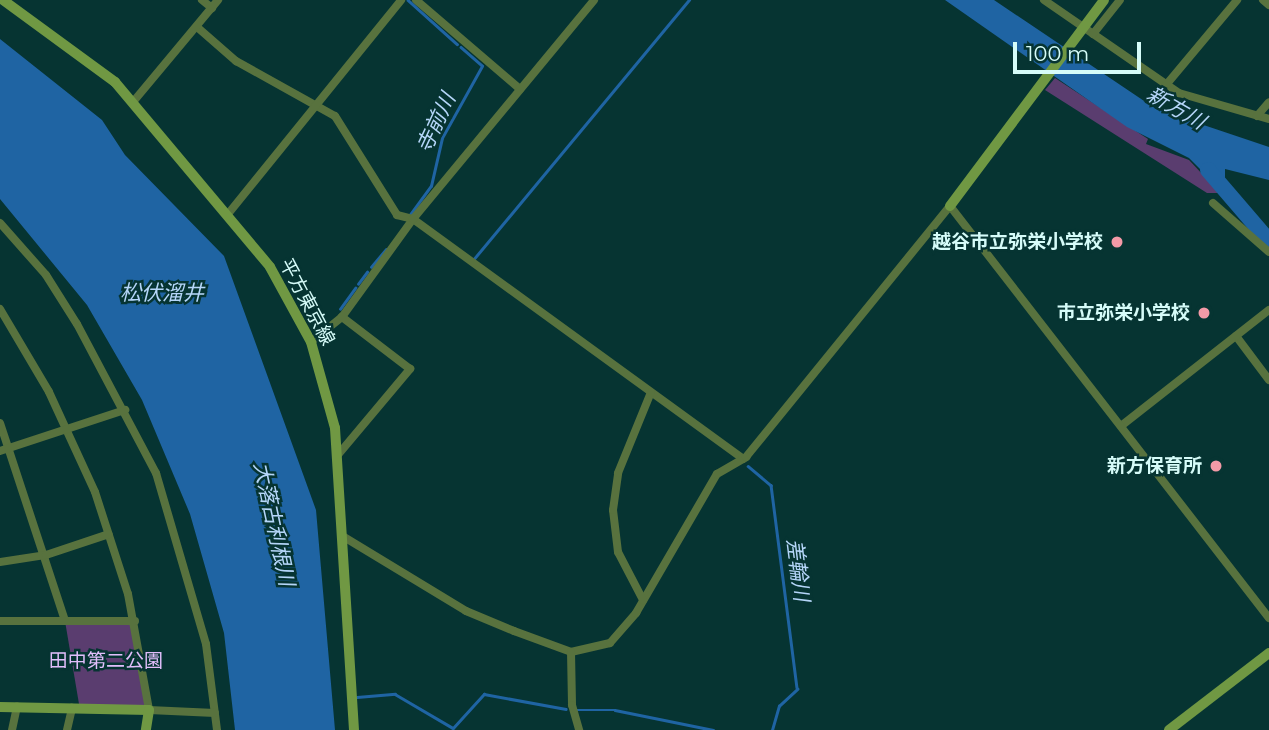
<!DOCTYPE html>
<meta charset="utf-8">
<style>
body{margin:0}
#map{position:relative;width:1269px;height:730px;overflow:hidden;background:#063432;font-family:Montserrat,"Noto Sans JP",sans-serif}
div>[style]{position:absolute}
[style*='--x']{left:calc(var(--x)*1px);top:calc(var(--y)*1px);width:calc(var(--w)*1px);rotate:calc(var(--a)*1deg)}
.green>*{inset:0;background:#5a3d6f}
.water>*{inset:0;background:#1f64a3}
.stream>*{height:2.5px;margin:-1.25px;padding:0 1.25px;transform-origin:1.25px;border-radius:1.25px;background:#1f64a3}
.river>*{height:16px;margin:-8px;padding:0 8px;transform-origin:8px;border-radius:8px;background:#1f64a3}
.street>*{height:8px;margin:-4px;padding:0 4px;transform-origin:4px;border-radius:4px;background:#58723e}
.secondary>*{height:10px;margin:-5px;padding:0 5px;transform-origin:5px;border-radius:5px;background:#709843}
.dots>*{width:19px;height:19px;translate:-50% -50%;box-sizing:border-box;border:4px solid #063432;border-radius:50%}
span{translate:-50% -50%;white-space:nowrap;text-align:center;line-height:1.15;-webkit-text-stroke:5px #063432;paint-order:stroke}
.poi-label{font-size:19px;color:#d6fcf9;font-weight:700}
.right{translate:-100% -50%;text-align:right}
.street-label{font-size:19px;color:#d6fcf9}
.park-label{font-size:19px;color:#e1befb}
.water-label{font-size:21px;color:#b5d6f9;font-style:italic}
.scale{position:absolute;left:1013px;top:42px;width:128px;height:32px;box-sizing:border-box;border:4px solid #d6fcf9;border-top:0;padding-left:9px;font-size:21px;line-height:24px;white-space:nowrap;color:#d6fcf9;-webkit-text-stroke:5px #063432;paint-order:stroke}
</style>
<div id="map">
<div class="green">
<div style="clip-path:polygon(1055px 78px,1148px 139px,1146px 144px,1189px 160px,1220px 193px,1207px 193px,1045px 90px)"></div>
<div style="clip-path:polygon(65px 621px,135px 621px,149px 710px,79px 704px)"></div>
</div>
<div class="water">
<div style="clip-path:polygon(945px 0,994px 0,1156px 109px,1269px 147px,1269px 180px,1225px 169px,1225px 182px,1217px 186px,1189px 158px,1127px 127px)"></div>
<div style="clip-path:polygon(0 39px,102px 120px,125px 155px,224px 256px,316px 510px,335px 730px,235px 730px,224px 633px,190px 514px,142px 400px,87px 305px,0 199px)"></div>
</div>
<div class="stream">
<div style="--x:408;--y:0;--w:66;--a:41.9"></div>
<div style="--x:409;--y:216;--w:37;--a:-54"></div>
<div style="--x:431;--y:186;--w:49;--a:-77.1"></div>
<div style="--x:442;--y:138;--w:82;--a:-60.9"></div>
<div style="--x:482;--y:66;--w:28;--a:-139"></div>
<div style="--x:473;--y:260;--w:338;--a:-50.3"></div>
<div style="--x:371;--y:267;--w:23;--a:-50"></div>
<div style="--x:358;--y:284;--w:15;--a:-53"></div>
<div style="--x:340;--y:309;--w:26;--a:-54"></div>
<div style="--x:748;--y:466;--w:30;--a:40"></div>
<div style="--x:771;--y:485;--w:204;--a:82.7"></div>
<div style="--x:357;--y:697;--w:38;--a:-5"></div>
<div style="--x:395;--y:694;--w:67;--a:30.4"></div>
<div style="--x:453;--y:728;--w:46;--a:-47.6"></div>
<div style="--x:484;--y:694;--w:83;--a:10.4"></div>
<div style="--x:576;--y:710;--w:39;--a:0"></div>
<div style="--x:615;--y:710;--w:100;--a:11.5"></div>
<div style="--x:772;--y:730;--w:25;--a:-74"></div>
<div style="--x:779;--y:706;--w:25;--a:-43"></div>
</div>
<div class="river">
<div style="--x:1208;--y:170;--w:94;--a:49.3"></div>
</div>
<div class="street">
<div style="--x:202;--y:0;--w:13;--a:39"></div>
<div style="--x:416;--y:0;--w:137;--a:40.6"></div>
<div style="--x:1044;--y:0;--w:164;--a:34.6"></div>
<div style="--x:1179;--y:93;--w:94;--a:16.1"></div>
<div style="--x:1263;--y:0;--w:8;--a:40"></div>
<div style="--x:197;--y:27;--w:52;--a:41.1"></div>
<div style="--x:236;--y:61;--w:113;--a:29.1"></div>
<div style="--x:335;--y:116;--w:117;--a:57.9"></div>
<div style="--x:397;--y:215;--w:16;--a:14"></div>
<div style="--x:413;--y:219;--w:408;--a:36"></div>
<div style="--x:1093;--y:34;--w:43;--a:-51.5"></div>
<div style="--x:1166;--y:85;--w:111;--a:-50.1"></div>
<div style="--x:133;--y:102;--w:133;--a:-50.2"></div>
<div style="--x:1257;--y:116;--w:18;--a:-49"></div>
<div style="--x:1213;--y:203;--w:74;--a:41.2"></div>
<div style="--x:228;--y:214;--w:275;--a:-51"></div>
<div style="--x:0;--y:223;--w:69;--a:48.5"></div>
<div style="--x:46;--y:275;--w:58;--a:57.7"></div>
<div style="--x:77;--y:324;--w:169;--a:62.1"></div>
<div style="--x:156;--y:473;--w:178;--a:73.7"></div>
<div style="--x:206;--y:644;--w:87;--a:82.7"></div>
<div style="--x:0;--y:309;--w:96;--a:59.4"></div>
<div style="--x:49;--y:392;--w:110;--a:65.3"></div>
<div style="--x:95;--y:492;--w:107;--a:72.1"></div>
<div style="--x:128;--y:594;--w:118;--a:79.7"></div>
<div style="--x:149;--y:710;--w:66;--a:2.6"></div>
<div style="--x:1236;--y:336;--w:55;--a:53.1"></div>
<div style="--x:311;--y:342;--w:40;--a:-39"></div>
<div style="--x:342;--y:317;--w:121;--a:-54.1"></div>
<div style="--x:413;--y:219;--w:284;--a:-50.4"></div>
<div style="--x:0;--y:423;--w:208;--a:71.8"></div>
<div style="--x:1121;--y:426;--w:188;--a:-38.1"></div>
<div style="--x:0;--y:451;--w:132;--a:-18.2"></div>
<div style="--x:337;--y:456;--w:114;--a:-50"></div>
<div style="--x:410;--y:369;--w:86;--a:-142.6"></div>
<div style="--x:344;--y:537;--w:143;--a:31.2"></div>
<div style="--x:466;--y:611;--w:52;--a:22.6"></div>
<div style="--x:514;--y:631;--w:61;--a:20.2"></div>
<div style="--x:571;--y:652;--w:40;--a:-13"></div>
<div style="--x:610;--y:643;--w:40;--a:-49"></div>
<div style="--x:636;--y:613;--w:161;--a:-59.8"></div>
<div style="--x:717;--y:474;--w:34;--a:-30"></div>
<div style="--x:746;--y:457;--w:323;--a:-50.9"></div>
<div style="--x:950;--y:206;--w:521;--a:52.25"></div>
<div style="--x:0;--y:562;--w:47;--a:-8.7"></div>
<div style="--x:46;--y:555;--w:66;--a:-18.4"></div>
<div style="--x:643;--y:600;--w:54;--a:-117.5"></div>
<div style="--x:618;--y:552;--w:42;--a:-96.8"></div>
<div style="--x:613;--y:510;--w:37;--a:-82"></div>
<div style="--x:618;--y:473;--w:87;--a:-67.8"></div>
<div style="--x:0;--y:621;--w:135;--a:0"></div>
<div style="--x:571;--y:652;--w:53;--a:88.9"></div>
<div style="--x:572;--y:705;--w:26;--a:74"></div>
<div style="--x:12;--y:730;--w:24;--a:-78"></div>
<div style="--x:67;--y:730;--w:23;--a:-77"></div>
</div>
<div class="secondary">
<div style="--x:3;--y:0;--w:139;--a:36.2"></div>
<div style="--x:115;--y:82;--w:241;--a:50"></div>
<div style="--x:270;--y:267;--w:85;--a:61.3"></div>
<div style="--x:311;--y:342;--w:89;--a:74.4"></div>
<div style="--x:335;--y:428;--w:303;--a:86.4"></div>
<div style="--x:950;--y:206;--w:257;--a:-53.2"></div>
<div style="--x:0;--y:707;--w:149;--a:1.2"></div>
<div style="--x:149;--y:710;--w:20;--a:99"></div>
<div style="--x:1169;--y:730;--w:126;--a:-37.6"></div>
</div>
<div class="dots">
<div style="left:1117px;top:242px;background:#f39aa7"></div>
<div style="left:1204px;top:313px;background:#f39aa7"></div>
<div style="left:1216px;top:466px;background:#f39aa7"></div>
</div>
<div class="poi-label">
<span class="right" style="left:1103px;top:242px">越谷市立弥栄小学校</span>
<span class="right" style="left:1190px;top:313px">市立弥栄小学校</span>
<span class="right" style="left:1202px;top:466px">新方保育所</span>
</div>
<div class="street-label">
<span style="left:307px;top:302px;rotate:62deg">平方東京線</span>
</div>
<div class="park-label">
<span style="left:106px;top:661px">田中第二公園</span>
</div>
<div class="water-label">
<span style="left:1176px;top:108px;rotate:30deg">新方川</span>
<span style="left:436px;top:123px;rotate:-65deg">寺前川</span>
<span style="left:162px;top:293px">松伏溜井</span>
<span style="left:274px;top:524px;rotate:78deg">大落古利根川</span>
<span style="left:798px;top:570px;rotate:83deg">差輪川</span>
</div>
<div class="scale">100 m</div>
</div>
